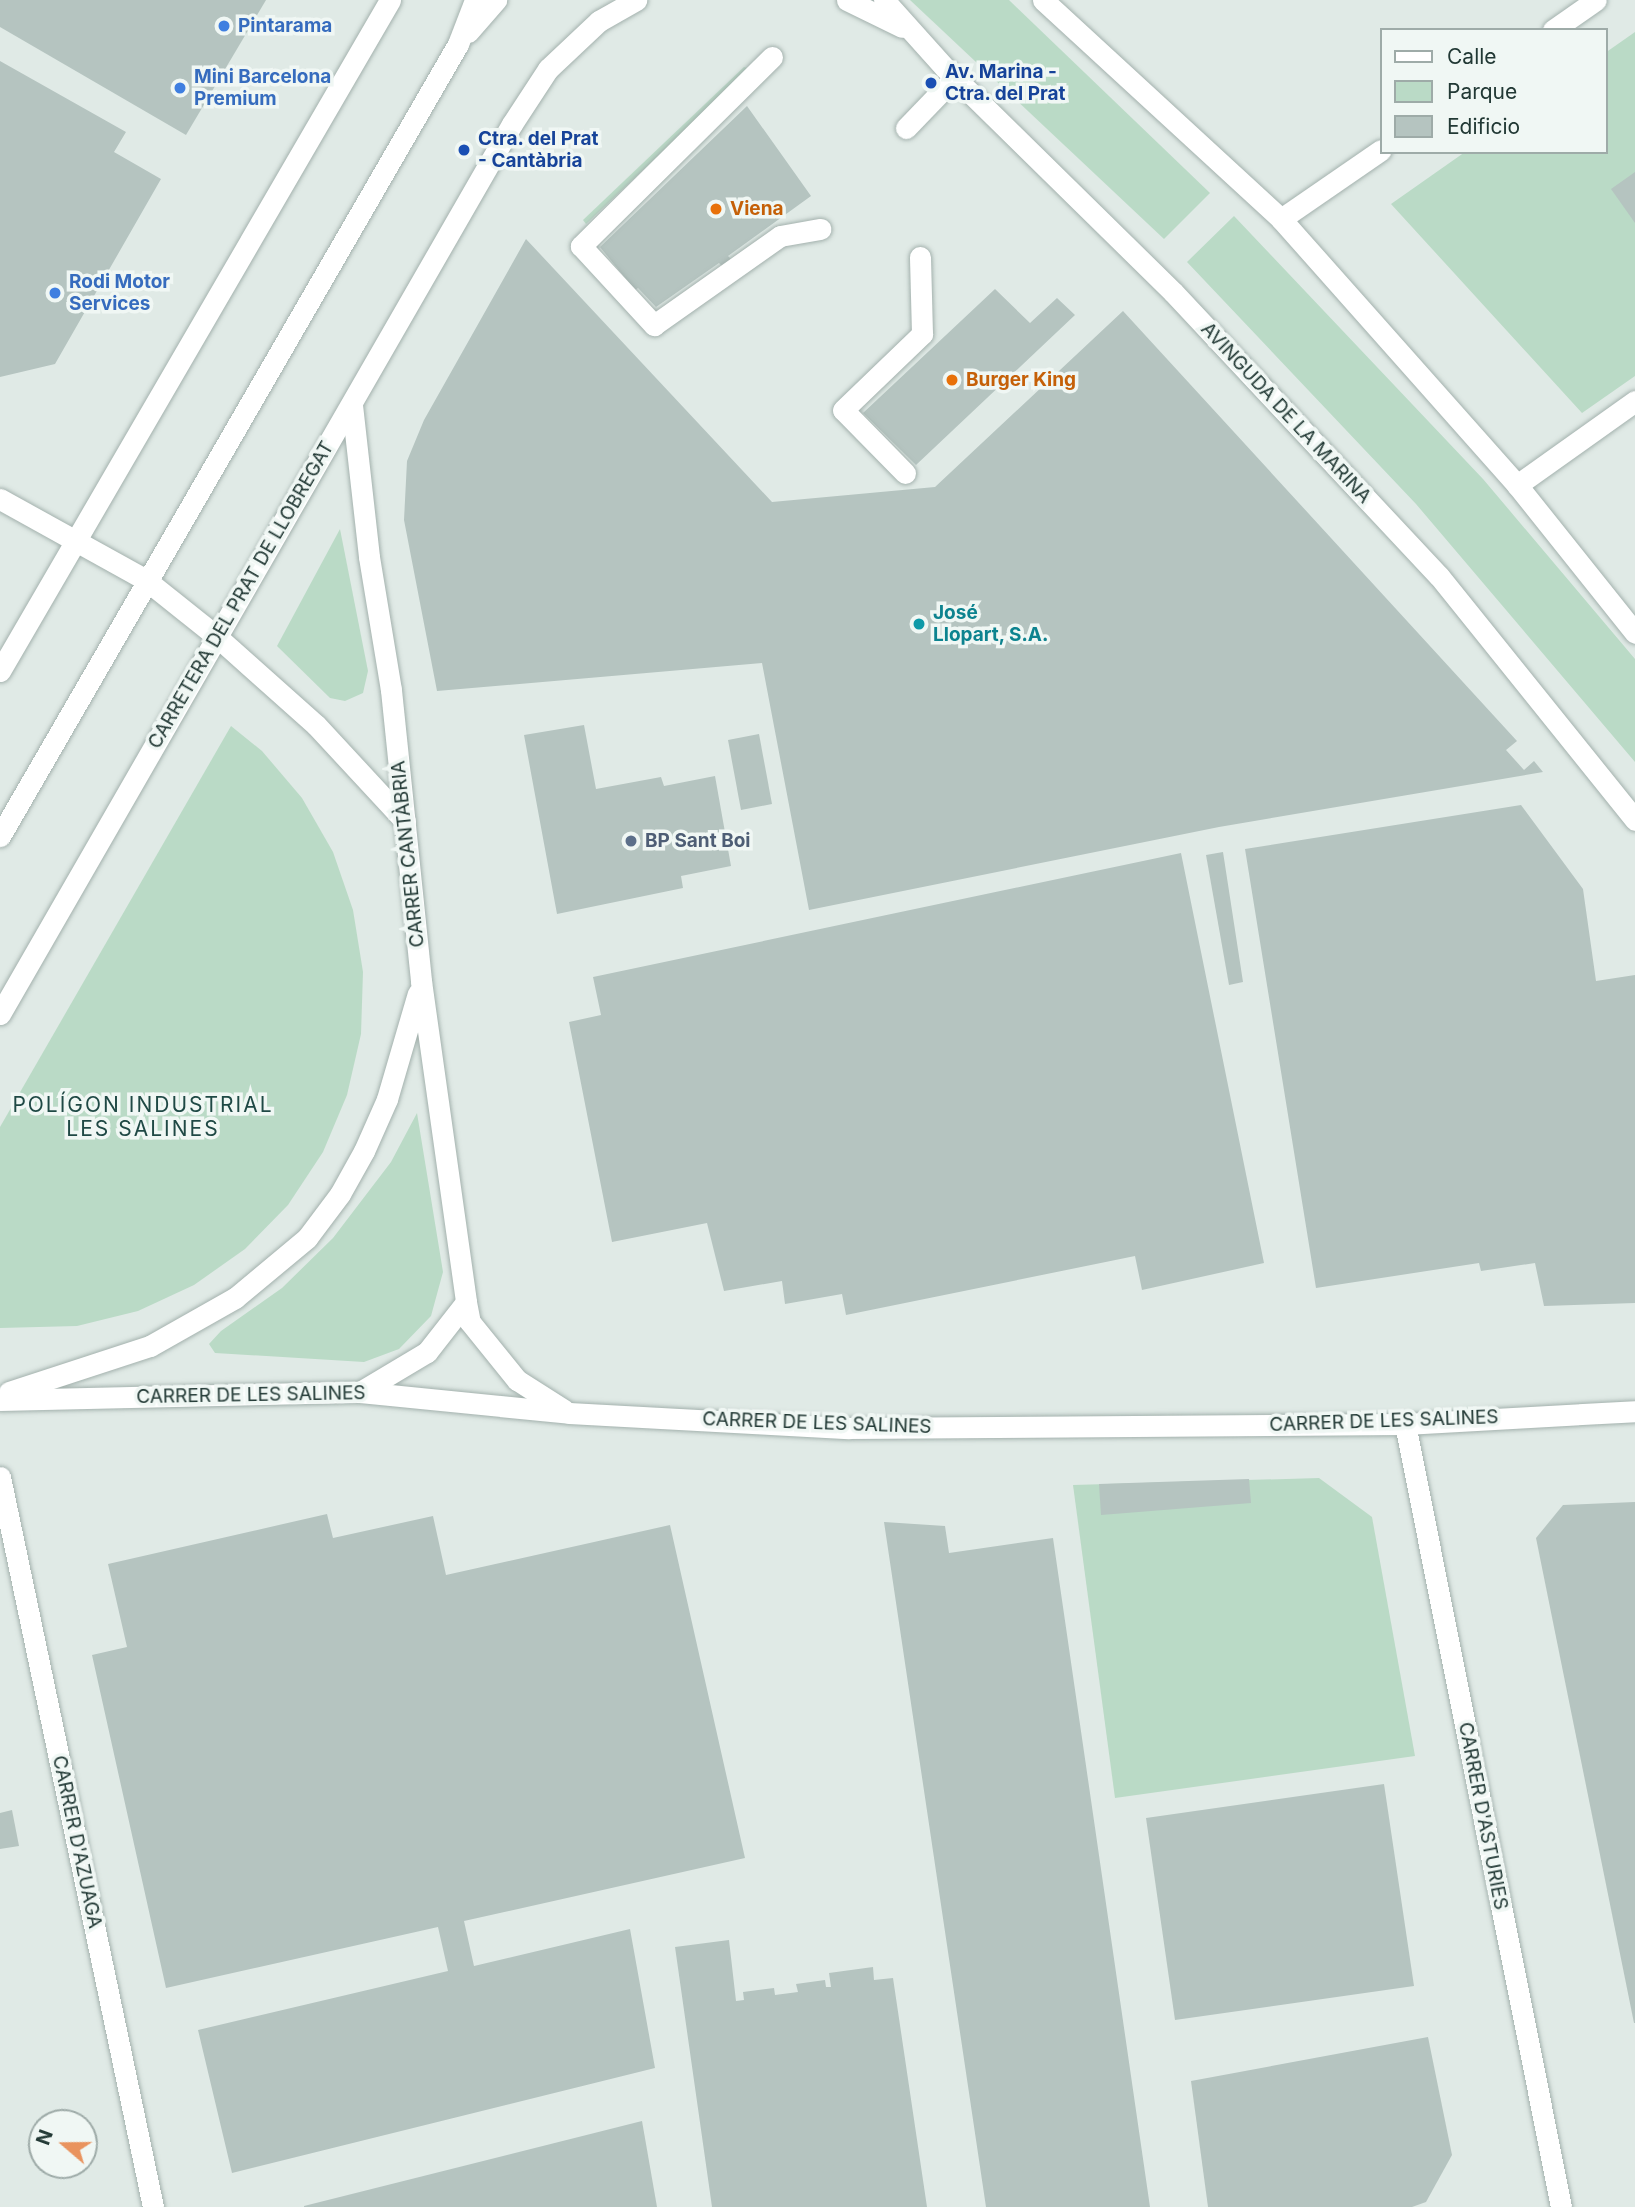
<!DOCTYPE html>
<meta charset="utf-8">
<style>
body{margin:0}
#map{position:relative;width:1635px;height:2207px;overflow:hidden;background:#e0eae6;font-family:Inter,sans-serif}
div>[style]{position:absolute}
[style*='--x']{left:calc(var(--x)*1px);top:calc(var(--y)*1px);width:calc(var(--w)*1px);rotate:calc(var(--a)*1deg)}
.green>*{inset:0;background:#badac6}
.building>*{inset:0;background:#b5c4c0}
.roads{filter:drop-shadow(0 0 2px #a3b1ad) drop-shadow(0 0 2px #a3b1ad)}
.lane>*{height:21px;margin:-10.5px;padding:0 10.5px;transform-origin:10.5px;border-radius:10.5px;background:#fff}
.street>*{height:21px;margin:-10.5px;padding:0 10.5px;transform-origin:10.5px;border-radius:10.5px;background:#fff}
.secondary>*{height:21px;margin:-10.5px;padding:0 10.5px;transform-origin:10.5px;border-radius:10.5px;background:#fff}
.dots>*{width:19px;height:19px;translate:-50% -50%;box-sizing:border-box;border:4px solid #f0f7f4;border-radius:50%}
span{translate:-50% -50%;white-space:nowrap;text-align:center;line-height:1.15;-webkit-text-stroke:7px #f0f7f4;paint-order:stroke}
.shop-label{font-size:19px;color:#366cbe;font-weight:700}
.left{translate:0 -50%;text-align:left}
.transit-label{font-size:19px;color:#164399;font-weight:700}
.food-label{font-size:19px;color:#c56008;font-weight:700}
.street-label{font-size:19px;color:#223935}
.culture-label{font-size:19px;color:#0d838f;font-weight:700}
.service-label{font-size:19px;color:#4e5e75;font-weight:700}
.neighbourhood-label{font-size:21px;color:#1f4945;letter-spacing:2px}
.legend{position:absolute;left:1380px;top:28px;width:228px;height:126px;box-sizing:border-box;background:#f0f7f4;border:2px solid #9eaba8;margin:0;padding:9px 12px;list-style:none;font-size:21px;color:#223935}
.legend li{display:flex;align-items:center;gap:14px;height:35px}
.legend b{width:35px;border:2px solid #9eaba8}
.north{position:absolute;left:28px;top:2109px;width:70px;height:70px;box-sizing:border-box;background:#f0f7f4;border:2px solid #9eaba8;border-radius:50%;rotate:290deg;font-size:19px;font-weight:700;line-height:28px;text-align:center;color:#223935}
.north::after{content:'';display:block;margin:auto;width:24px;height:32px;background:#e9935e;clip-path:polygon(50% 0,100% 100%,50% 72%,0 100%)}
</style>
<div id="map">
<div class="green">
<div style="clip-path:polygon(910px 0,1009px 0,1210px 193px,1164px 239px)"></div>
<div style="clip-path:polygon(1635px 32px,1635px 376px,1582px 413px,1391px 204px,1465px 152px,1605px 152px,1605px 53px)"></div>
<div style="clip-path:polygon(744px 67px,750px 69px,586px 224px,583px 220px)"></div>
<div style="clip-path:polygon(1234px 216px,1483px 479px,1635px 659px,1635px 762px,1416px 504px,1187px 262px)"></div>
<div style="clip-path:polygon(340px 529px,368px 671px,363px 693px,345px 701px,330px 698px,277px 646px)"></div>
<div style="clip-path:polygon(231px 726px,262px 751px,302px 798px,333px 852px,353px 910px,363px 972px,361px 1034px,347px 1095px,323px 1152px,288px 1205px,245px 1249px,194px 1285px,138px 1311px,77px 1326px,0 1328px,0 1127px)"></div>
<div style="clip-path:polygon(417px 1113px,443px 1272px,431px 1316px,399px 1349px,364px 1362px,215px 1353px,209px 1344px,221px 1331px,282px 1288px,333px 1238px,391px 1162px)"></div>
<div style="clip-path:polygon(1319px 1478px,1372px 1517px,1415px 1756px,1115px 1798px,1073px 1485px)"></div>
</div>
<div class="building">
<div style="clip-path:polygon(0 0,266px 0,186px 135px,0 27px)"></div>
<div style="clip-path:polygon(0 61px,126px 132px,114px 152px,161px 179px,55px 364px,0 377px)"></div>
<div style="clip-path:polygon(747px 106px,811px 196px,728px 256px,731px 259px,722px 266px,719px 263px,656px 307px,638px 288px,635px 290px,600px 247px)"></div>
<div style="clip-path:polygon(1635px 172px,1635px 223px,1611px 189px)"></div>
<div style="clip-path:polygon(526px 239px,772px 502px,935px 487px,1123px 311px,1517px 741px,1506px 750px,1524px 770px,1534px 761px,1543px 772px,1219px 827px,809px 910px,762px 663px,437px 691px,404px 520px,407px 461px,424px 420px)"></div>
<div style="clip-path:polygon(995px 289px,1030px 323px,1057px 298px,1075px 315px,916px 465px,863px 413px)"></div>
<div style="clip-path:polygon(584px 725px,596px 789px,661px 777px,664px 786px,715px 776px,731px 866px,681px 876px,683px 888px,557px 914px,524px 735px)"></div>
<div style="clip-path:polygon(759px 734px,772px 804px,741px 810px,728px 740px)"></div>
<div style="clip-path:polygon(1521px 805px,1583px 889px,1596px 981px,1635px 975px,1635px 1303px,1544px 1306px,1535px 1263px,1481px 1271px,1479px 1263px,1316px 1288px,1245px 849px)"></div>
<div style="clip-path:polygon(1223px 852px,1243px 982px,1229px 985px,1206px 855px)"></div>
<div style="clip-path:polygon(1181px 853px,1264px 1263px,1142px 1290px,1135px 1256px,846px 1315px,842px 1294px,785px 1304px,782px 1281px,724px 1291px,707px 1223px,612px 1242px,569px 1022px,601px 1015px,593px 977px)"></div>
<div style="clip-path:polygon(1249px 1479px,1251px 1503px,1101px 1515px,1099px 1484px)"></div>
<div style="clip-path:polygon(1635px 1502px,1635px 2023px,1634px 2023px,1536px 1538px,1563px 1505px)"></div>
<div style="clip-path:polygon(327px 1514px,333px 1538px,433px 1516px,446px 1575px,670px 1525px,745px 1858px,464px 1921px,474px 1966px,630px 1929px,655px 2068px,232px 2173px,198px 2030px,448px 1971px,438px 1927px,166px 1988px,92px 1655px,127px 1647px,108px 1564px)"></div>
<div style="clip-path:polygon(884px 1522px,945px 1526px,949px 1553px,1053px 1538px,1150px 2207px,986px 2207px)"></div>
<div style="clip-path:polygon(1384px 1784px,1414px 1986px,1175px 2020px,1146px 1818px)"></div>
<div style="clip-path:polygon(12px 1810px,19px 1846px,0 1849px,0 1813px)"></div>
<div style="clip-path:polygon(729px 1940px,736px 2001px,744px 2000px,743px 1992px,774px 1988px,775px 1995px,798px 1992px,796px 1984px,825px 1980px,826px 1987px,831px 1987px,829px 1973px,873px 1967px,874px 1980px,893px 1978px,927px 2207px,712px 2207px,675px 1947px)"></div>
<div style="clip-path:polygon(1428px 2037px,1452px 2155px,1426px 2202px,1412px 2207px,1208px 2207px,1191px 2081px)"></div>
<div style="clip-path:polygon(642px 2121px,657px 2207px,304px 2207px,304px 2206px)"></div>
</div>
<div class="roads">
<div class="lane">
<div style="--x:772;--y:57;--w:269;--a:135.3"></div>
<div style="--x:581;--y:246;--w:108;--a:47.3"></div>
<div style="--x:654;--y:325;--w:154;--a:-35.2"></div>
<div style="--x:780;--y:236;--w:41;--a:-9.9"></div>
<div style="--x:906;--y:128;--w:71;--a:-46.1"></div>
<div style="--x:905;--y:473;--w:88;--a:-134.5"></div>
<div style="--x:843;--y:410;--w:110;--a:-43.9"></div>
<div style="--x:922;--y:334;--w:77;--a:-91.5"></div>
<div style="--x:1517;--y:485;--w:145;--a:-35.4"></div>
</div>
<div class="street">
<div style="--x:847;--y:0;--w:61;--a:26.1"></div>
<div style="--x:884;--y:0;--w:91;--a:48.1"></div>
<div style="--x:945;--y:68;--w:320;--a:44.5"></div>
<div style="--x:1173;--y:292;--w:389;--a:46.9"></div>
<div style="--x:1439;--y:576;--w:313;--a:51.2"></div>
<div style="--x:1043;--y:0;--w:323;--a:42.6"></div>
<div style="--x:1281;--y:219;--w:356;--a:48.4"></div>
<div style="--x:1517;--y:485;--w:189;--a:51.4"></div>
<div style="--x:1553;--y:30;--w:52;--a:-34.9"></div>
<div style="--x:1281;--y:219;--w:121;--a:-34.6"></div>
<div style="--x:352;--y:405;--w:153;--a:83.6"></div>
<div style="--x:369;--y:557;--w:135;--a:80.6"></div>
<div style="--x:391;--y:690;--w:293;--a:84.1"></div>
<div style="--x:421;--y:981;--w:324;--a:82"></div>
<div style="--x:466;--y:1302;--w:20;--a:79"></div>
<div style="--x:470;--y:1322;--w:75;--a:51"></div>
<div style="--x:517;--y:1380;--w:56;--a:32.6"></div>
<div style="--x:0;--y:499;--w:167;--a:29"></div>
<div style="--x:146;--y:580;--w:88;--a:38.6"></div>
<div style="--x:215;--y:635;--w:135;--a:41.7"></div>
<div style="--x:316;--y:725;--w:131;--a:47.2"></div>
<div style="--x:0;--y:671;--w:776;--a:-59.83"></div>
<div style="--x:0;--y:1014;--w:1027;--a:-60.09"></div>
<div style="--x:512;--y:124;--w:66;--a:-56.8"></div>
<div style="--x:548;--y:69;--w:70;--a:-43.3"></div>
<div style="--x:599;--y:21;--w:43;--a:-29.6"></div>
<div style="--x:9;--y:1392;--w:148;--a:-18.1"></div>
<div style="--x:150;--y:1346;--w:98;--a:-29.5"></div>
<div style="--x:235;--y:1298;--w:94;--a:-39.8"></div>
<div style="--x:307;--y:1238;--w:55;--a:-53.1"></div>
<div style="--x:340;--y:1194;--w:49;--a:-60.8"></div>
<div style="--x:364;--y:1151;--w:57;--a:-66.1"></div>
<div style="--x:387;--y:1099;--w:110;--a:-73.7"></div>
<div style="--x:360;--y:1392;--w:78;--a:-30.8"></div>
<div style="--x:427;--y:1352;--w:63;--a:-52"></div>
<div style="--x:0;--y:1400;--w:360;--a:-1.3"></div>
<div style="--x:360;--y:1392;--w:210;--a:5.7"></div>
<div style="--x:569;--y:1413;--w:280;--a:3.1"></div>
<div style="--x:849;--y:1428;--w:556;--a:-0.41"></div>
<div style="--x:1405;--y:1424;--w:230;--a:-3.2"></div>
<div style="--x:1405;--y:1424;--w:798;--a:78.73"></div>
<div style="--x:0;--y:1477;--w:746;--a:78.16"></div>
</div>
<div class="secondary">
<div style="--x:468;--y:32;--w:43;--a:-48.8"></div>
<div style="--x:0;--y:836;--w:915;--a:-59.96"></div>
<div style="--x:458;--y:44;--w:47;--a:-68.9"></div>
</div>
</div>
<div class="dots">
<div style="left:224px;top:26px;background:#3f7fe0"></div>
<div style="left:931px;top:83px;background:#1a4fb4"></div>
<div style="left:180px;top:88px;background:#3f7fe0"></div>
<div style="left:464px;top:150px;background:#1a4fb4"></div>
<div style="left:716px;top:209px;background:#e8710a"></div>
<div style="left:55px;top:293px;background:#3f7fe0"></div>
<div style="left:952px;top:380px;background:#e8710a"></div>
<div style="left:919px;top:624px;background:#0f9aa8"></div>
<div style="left:631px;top:841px;background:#5c6f8a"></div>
</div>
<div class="shop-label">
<span class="left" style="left:238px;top:26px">Pintarama</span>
<span class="left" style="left:194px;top:88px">Mini Barcelona<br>Premium</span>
<span class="left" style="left:69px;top:293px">Rodi Motor<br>Services</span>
</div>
<div class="transit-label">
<span class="left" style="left:945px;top:83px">Av. Marina -<br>Ctra. del Prat</span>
<span class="left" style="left:478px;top:150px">Ctra. del Prat<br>- Cantàbria</span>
</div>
<div class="food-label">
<span class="left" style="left:730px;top:209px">Viena</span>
<span class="left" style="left:966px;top:380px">Burger King</span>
</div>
<div class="street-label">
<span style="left:1286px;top:413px;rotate:47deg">AVINGUDA DE LA MARINA</span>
<span style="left:241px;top:595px;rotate:-60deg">CARRETERA DEL PRAT DE LLOBREGAT</span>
<span style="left:408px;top:854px;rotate:-96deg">CARRER CANTÀBRIA</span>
<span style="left:251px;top:1395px;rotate:-1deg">CARRER DE LES SALINES</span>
<span style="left:1384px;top:1421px;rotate:-2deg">CARRER DE LES SALINES</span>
<span style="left:817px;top:1423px;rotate:2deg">CARRER DE LES SALINES</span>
<span style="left:1483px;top:1816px;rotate:79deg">CARRER D'ASTURIES</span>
<span style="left:77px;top:1842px;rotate:78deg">CARRER D'AZUAGA</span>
</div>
<div class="culture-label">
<span class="left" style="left:933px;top:624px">José<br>Llopart, S.A.</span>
</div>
<div class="service-label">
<span class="left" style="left:645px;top:841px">BP Sant Boi</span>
</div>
<div class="neighbourhood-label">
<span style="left:143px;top:1117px">POLÍGON INDUSTRIAL<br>LES SALINES</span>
</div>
<ul class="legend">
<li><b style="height:9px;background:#fff"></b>Calle</li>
<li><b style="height:19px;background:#badac6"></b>Parque</li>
<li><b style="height:19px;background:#b5c4c0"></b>Edificio</li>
</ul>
<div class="north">N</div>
</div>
